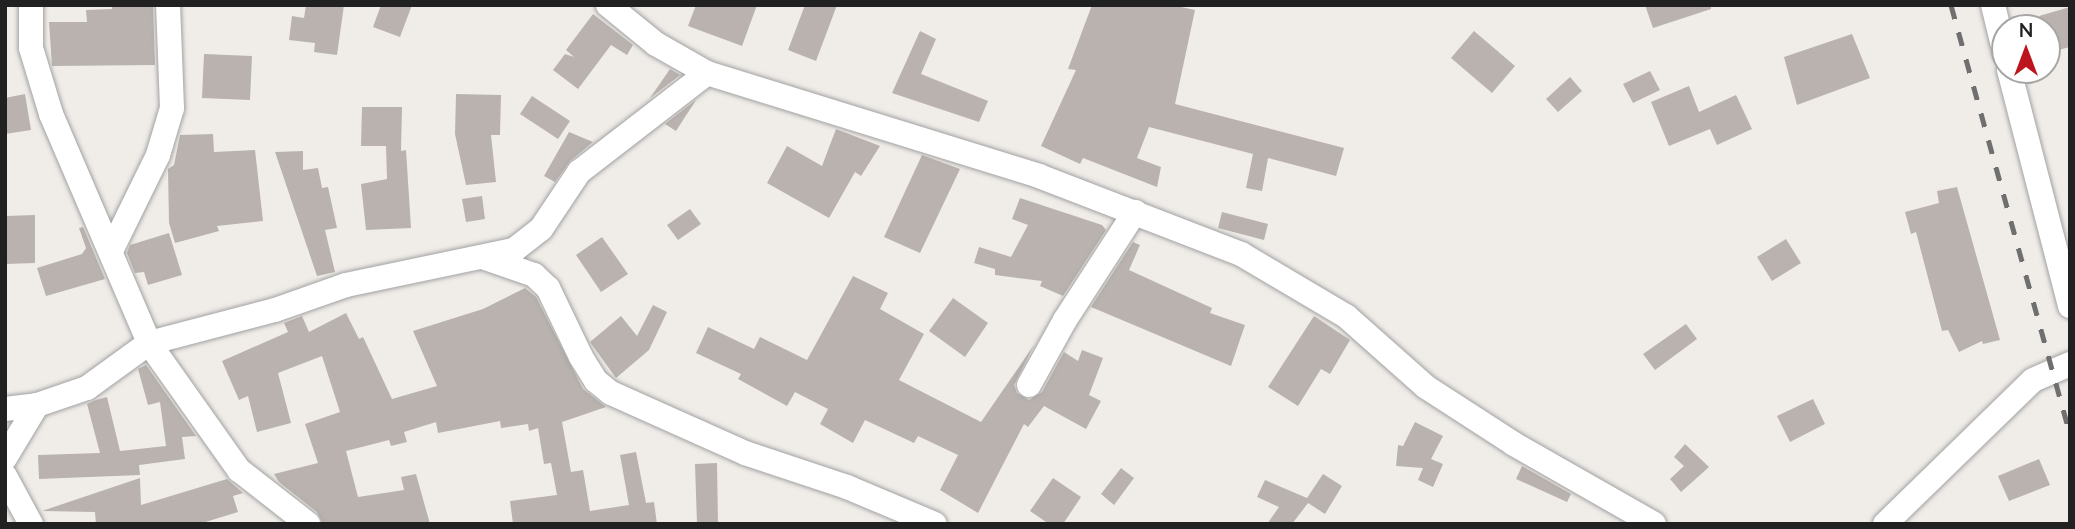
<!DOCTYPE html>
<style>
body{margin:0}
#map{position:relative;width:2075px;height:529px;overflow:hidden;background:#f0ede9;font-family:Lato,sans-serif}
div>[style]{position:absolute}
[style*='--x']{left:calc(var(--x)*1px);top:calc(var(--y)*1px);width:calc(var(--w)*1px);rotate:calc(var(--a)*1deg)}
.building>*{inset:0;background:#b9b2ae}
.roads{filter:drop-shadow(0 0 2px #a2a2a2) drop-shadow(0 0 2px #a2a2a2)}
.minor>*{height:24px;margin:-12px;padding:0 12px;transform-origin:12px;border-radius:12px;background:#fff}
.rail>*{height:5px;margin-top:-2.5px;transform-origin:0;background:repeating-linear-gradient(90deg,#6f6f6f 0 14px,transparent 0 28px)}
span{translate:-50% -50%;white-space:nowrap;text-align:center;line-height:1.15;-webkit-text-stroke:6px #fff;paint-order:stroke}
.frame{position:absolute;inset:0;border:7px solid #212121;pointer-events:none}
.north{position:absolute;left:1991px;top:14px;width:70px;height:70px;box-sizing:border-box;background:#fff;border:2px solid #a6a6a6;border-radius:50%;rotate:0deg;font-size:19px;font-weight:700;line-height:28px;text-align:center;color:#212121}
.north::after{content:'';display:block;margin:auto;width:24px;height:32px;background:#bd151d;clip-path:polygon(50% 0,100% 100%,50% 72%,0 100%)}
</style>
<div id="map">
<div class="building">
<div style="clip-path:polygon(112px 5px,153px 5px,155px 65px,52px 66px,49px 22px,87px 22px,86px 10px,112px 9px)"></div>
<div style="clip-path:polygon(306px 5px,344px 5px,337px 55px,314px 52px,315px 43px,289px 40px,292px 16px,304px 18px)"></div>
<div style="clip-path:polygon(381px 5px,412px 5px,400px 37px,373px 27px)"></div>
<div style="clip-path:polygon(696px 5px,757px 5px,742px 46px,688px 26px)"></div>
<div style="clip-path:polygon(805px 5px,837px 5px,816px 61px,788px 50px)"></div>
<div style="clip-path:polygon(1092px 5px,1172px 5px,1195px 10px,1175px 104px,1344px 148px,1336px 176px,1268px 158px,1262px 191px,1246px 188px,1253px 154px,1149px 127px,1137px 158px,1161px 167px,1157px 187px,1083px 158px,1080px 164px,1041px 146px,1076px 70px,1068px 69px)"></div>
<div style="clip-path:polygon(1645px 5px,1711px 5px,1711px 9px,1653px 28px)"></div>
<div style="clip-path:polygon(2070px 7px,2070px 47px,2050px 52px,2047px 28px,2039px 16px)"></div>
<div style="clip-path:polygon(593px 14px,633px 45px,627px 55px,611px 45px,578px 89px,553px 70px,565px 54px,574px 57px,566px 50px)"></div>
<div style="clip-path:polygon(920px 31px,936px 39px,921px 74px,988px 101px,979px 122px,892px 93px)"></div>
<div style="clip-path:polygon(1474px 31px,1515px 66px,1492px 93px,1451px 58px)"></div>
<div style="clip-path:polygon(1852px 34px,1870px 78px,1797px 105px,1784px 57px)"></div>
<div style="clip-path:polygon(204px 54px,252px 56px,250px 100px,202px 98px)"></div>
<div style="clip-path:polygon(670px 69px,680px 75px,650px 98px)"></div>
<div style="clip-path:polygon(1650px 71px,1660px 90px,1633px 103px,1623px 84px)"></div>
<div style="clip-path:polygon(1570px 77px,1582px 91px,1558px 112px,1546px 99px)"></div>
<div style="clip-path:polygon(1689px 86px,1699px 112px,1736px 95px,1752px 129px,1717px 145px,1710px 129px,1669px 146px,1651px 102px)"></div>
<div style="clip-path:polygon(25px 94px,31px 130px,5px 134px,5px 98px)"></div>
<div style="clip-path:polygon(456px 94px,501px 95px,500px 135px,491px 135px,496px 182px,466px 185px,455px 134px)"></div>
<div style="clip-path:polygon(532px 96px,570px 121px,558px 139px,520px 114px)"></div>
<div style="clip-path:polygon(696px 100px,676px 131px,665px 124px)"></div>
<div style="clip-path:polygon(362px 107px,402px 107px,401px 151px,406px 150px,411px 228px,366px 230px,361px 184px,387px 179px,386px 146px,361px 146px)"></div>
<div style="clip-path:polygon(836px 129px,880px 146px,861px 176px,855px 172px,829px 218px,767px 183px,787px 146px,822px 166px)"></div>
<div style="clip-path:polygon(569px 132px,593px 142px,570px 161px,555px 182px,544px 176px)"></div>
<div style="clip-path:polygon(213px 134px,214px 152px,255px 150px,263px 221px,217px 226px,219px 231px,175px 243px,169px 223px,168px 169px,174px 165px,180px 135px)"></div>
<div style="clip-path:polygon(303px 151px,303px 170px,318px 168px,322px 188px,328px 187px,337px 228px,325px 230px,335px 272px,317px 276px,275px 152px)"></div>
<div style="clip-path:polygon(922px 155px,960px 169px,920px 253px,884px 237px)"></div>
<div style="clip-path:polygon(1957px 187px,2000px 340px,1983px 344px,1982px 341px,1959px 352px,1948px 330px,1942px 331px,1916px 232px,1911px 234px,1905px 212px,1939px 203px,1937px 191px)"></div>
<div style="clip-path:polygon(482px 196px,485px 219px,466px 222px,462px 199px)"></div>
<div style="clip-path:polygon(1020px 198px,1102px 225px,1106px 230px,1063px 296px,1040px 286px,1042px 281px,995px 275px,995px 269px,974px 263px,979px 247px,1011px 257px,1028px 225px,1012px 219px)"></div>
<div style="clip-path:polygon(690px 209px,701px 224px,678px 240px,667px 225px)"></div>
<div style="clip-path:polygon(1222px 212px,1268px 224px,1264px 240px,1218px 228px)"></div>
<div style="clip-path:polygon(35px 215px,35px 263px,5px 264px,5px 216px)"></div>
<div style="clip-path:polygon(83px 227px,105px 279px,46px 296px,37px 268px,82px 254px,86px 248px,79px 228px)"></div>
<div style="clip-path:polygon(169px 233px,182px 275px,148px 285px,144px 272px,135px 273px,127px 253px,130px 245px)"></div>
<div style="clip-path:polygon(602px 237px,628px 274px,601px 292px,576px 255px)"></div>
<div style="clip-path:polygon(1786px 239px,1801px 263px,1772px 281px,1757px 257px)"></div>
<div style="clip-path:polygon(1133px 242px,1140px 245px,1129px 270px,1212px 308px,1210px 313px,1245px 325px,1231px 366px,1091px 307px,1087px 313px)"></div>
<div style="clip-path:polygon(853px 276px,888px 293px,880px 309px,924px 334px,899px 380px,981px 422px,1034px 345px,1014px 385px,1017px 393px,1029px 400px,1042px 392px,1064px 352px,1078px 361px,1082px 350px,1103px 358px,1089px 395px,1101px 401px,1086px 429px,1044px 406px,1028px 427px,1024px 424px,978px 513px,940px 490px,958px 455px,918px 436px,914px 443px,865px 420px,853px 443px,820px 424px,828px 409px,795px 392px,787px 406px,738px 379px,741px 374px,696px 353px,708px 327px,754px 349px,760px 337px,807px 360px)"></div>
<div style="clip-path:polygon(525px 288px,536px 297px,583px 389px,606px 407px,562px 422px,571px 472px,583px 470px,590px 511px,629px 505px,620px 455px,636px 452px,646px 503px,654px 502px,657px 524px,513px 524px,510px 501px,557px 495px,551px 463px,544px 464px,538px 428px,529px 431px,528px 424px,501px 428px,500px 421px,438px 433px,436px 422px,404px 432px,407px 442px,391px 446px,389px 440px,346px 451px,358px 497px,404px 490px,401px 477px,416px 474px,430px 524px,323px 524px,317px 512px,279px 482px,274px 474px,318px 463px,305px 424px,340px 412px,322px 356px,278px 373px,291px 423px,257px 432px,248px 396px,239px 400px,222px 361px,288px 332px,284px 323px,302px 316px,309px 332px,346px 313px,359px 339px,363px 337px,392px 399px,437px 386px,413px 331px,483px 309px)"></div>
<div style="clip-path:polygon(953px 298px,988px 323px,965px 357px,929px 331px)"></div>
<div style="clip-path:polygon(653px 305px,667px 312px,649px 350px,616px 378px,590px 342px,621px 316px,637px 336px)"></div>
<div style="clip-path:polygon(1314px 316px,1350px 340px,1330px 374px,1321px 369px,1298px 406px,1268px 387px)"></div>
<div style="clip-path:polygon(1686px 324px,1697px 339px,1655px 370px,1643px 354px)"></div>
<div style="clip-path:polygon(146px 365px,196px 436px,182px 437px,185px 459px,139px 465px,140px 475px,39px 479px,38px 455px,100px 453px,87px 404px,96px 400px,107px 397px,120px 451px,166px 446px,160px 402px,148px 405px,138px 369px)"></div>
<div style="clip-path:polygon(1813px 399px,1825px 424px,1790px 442px,1777px 416px)"></div>
<div style="clip-path:polygon(1415px 422px,1443px 436px,1431px 459px,1443px 464px,1433px 487px,1418px 480px,1423px 468px,1396px 466px,1398px 445px,1403px 446px)"></div>
<div style="clip-path:polygon(1685px 444px,1709px 467px,1681px 492px,1670px 479px,1684px 466px,1674px 457px)"></div>
<div style="clip-path:polygon(2039px 459px,2050px 485px,2009px 501px,1998px 476px)"></div>
<div style="clip-path:polygon(717px 463px,718px 524px,697px 524px,695px 464px)"></div>
<div style="clip-path:polygon(1522px 466px,1571px 494px,1567px 502px,1516px 479px)"></div>
<div style="clip-path:polygon(1121px 468px,1134px 478px,1114px 505px,1101px 494px)"></div>
<div style="clip-path:polygon(1323px 474px,1342px 486px,1325px 514px,1308px 503px,1292px 524px,1267px 524px,1279px 507px,1257px 497px,1265px 480px,1307px 498px)"></div>
<div style="clip-path:polygon(140px 478px,141px 505px,227px 479px,243px 493px,233px 496px,238px 512px,199px 524px,96px 524px,95px 512px,42px 511px)"></div>
<div style="clip-path:polygon(1053px 478px,1081px 497px,1063px 524px,1049px 524px,1030px 511px)"></div>
</div>
<div class="roads">
<div class="minor">
<div style="--x:31;--y:5;--w:43;--a:90"></div>
<div style="--x:31;--y:48;--w:69;--a:73.1"></div>
<div style="--x:51;--y:114;--w:249;--a:66.8"></div>
<div style="--x:149;--y:343;--w:156;--a:54.7"></div>
<div style="--x:239;--y:470;--w:88;--a:38"></div>
<div style="--x:608;--y:5;--w:62;--a:39.1"></div>
<div style="--x:656;--y:44;--w:59;--a:29.6"></div>
<div style="--x:707;--y:73;--w:348;--a:17.2"></div>
<div style="--x:1039;--y:176;--w:217;--a:21.1"></div>
<div style="--x:1241;--y:254;--w:122;--a:30.6"></div>
<div style="--x:1346;--y:316;--w:107;--a:41.6"></div>
<div style="--x:1426;--y:387;--w:105;--a:32.9"></div>
<div style="--x:1514;--y:444;--w:161;--a:29.7"></div>
<div style="--x:1993;--y:5;--w:50;--a:76.2"></div>
<div style="--x:2009;--y:70;--w:244;--a:75.5"></div>
<div style="--x:111;--y:251;--w:107;--a:-63.9"></div>
<div style="--x:158;--y:155;--w:49;--a:-73.4"></div>
<div style="--x:172;--y:108;--w:103;--a:-92.2"></div>
<div style="--x:485;--y:258;--w:52;--a:19.1"></div>
<div style="--x:534;--y:275;--w:19;--a:43"></div>
<div style="--x:548;--y:288;--w:76;--a:64.4"></div>
<div style="--x:581;--y:357;--w:28;--a:58"></div>
<div style="--x:596;--y:381;--w:19;--a:39"></div>
<div style="--x:611;--y:393;--w:147;--a:24.1"></div>
<div style="--x:745;--y:453;--w:108;--a:18.4"></div>
<div style="--x:847;--y:487;--w:95;--a:22.8"></div>
<div style="--x:1029;--y:385;--w:74;--a:-61"></div>
<div style="--x:1065;--y:320;--w:129;--a:-57.1"></div>
<div style="--x:5;--y:409;--w:32;--a:-7"></div>
<div style="--x:37;--y:405;--w:53;--a:-18.8"></div>
<div style="--x:87;--y:388;--w:77;--a:-36"></div>
<div style="--x:149;--y:343;--w:130;--a:-14.7"></div>
<div style="--x:275;--y:310;--w:75;--a:-19.4"></div>
<div style="--x:346;--y:285;--w:172;--a:-11.8"></div>
<div style="--x:514;--y:250;--w:34;--a:-38"></div>
<div style="--x:541;--y:229;--w:69;--a:-56.3"></div>
<div style="--x:579;--y:172;--w:162;--a:-37.7"></div>
<div style="--x:5;--y:458;--w:62;--a:-58.9"></div>
<div style="--x:5;--y:476;--w:55;--a:61.6"></div>
<div style="--x:1885;--y:524;--w:206;--a:-44.2"></div>
<div style="--x:2033;--y:380;--w:40;--a:-23.4"></div>
</div>
</div>
<div class="rail">
<div style="--x:1951;--y:5;--w:446;--a:74.5"></div>
</div>
<div class="frame"></div>
<div class="north">N</div>
</div>
